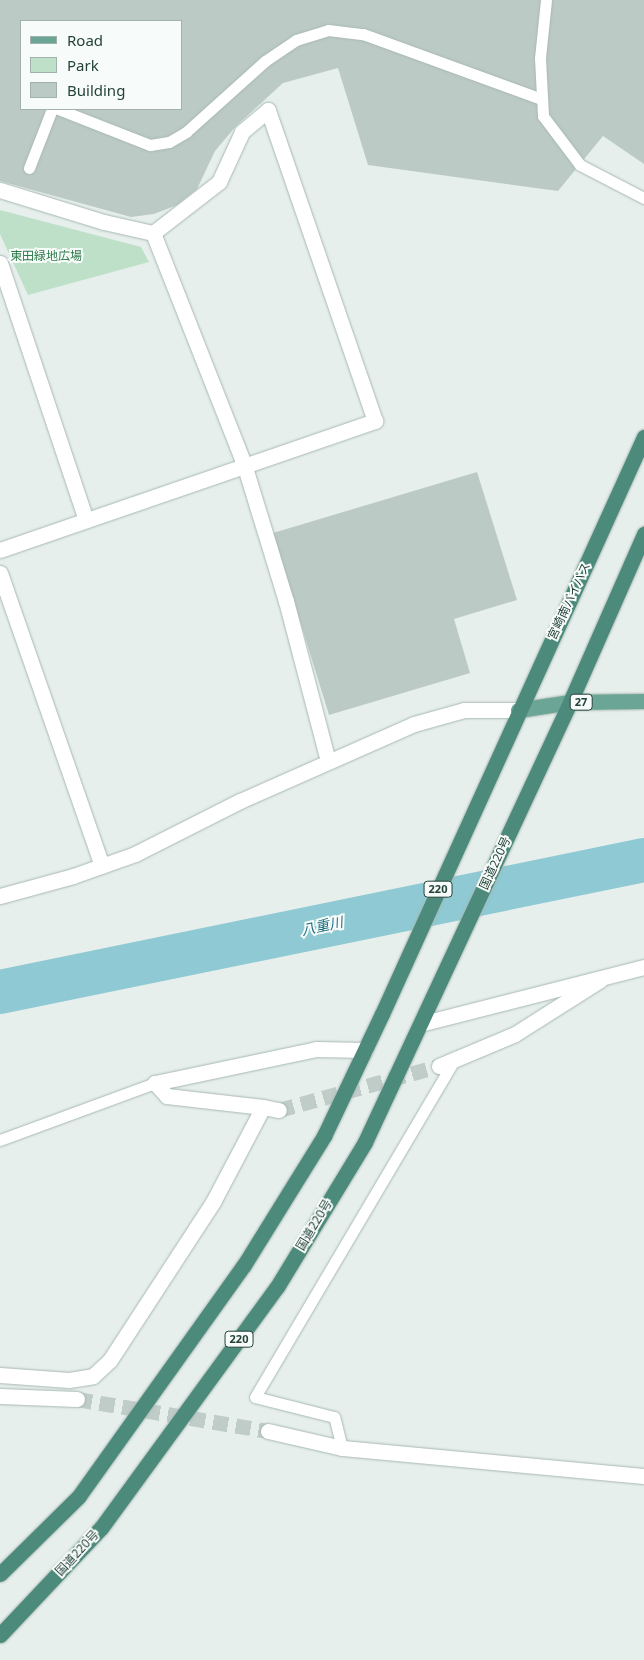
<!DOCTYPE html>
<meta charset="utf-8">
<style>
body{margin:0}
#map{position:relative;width:644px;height:1660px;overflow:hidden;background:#e6efeb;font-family:"Noto Sans","Noto Sans JP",sans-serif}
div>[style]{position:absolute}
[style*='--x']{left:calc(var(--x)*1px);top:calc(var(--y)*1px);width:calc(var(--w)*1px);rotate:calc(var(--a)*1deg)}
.green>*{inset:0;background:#bfe0c8}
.river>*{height:44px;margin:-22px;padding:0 22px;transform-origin:22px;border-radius:22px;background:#8ec9d4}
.building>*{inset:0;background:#bbcac4}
.minor-tunnel>*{height:15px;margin-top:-7.5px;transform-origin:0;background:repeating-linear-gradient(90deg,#bfccc8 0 15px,transparent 0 23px)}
.roads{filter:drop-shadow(0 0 1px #a8b8b2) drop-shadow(0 0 1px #a8b8b2)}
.service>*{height:11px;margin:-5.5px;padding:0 5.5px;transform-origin:5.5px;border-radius:5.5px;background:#fff}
.minor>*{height:15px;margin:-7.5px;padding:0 7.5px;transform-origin:7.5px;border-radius:7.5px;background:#fff}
.tertiary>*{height:15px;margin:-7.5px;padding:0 7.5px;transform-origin:7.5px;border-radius:7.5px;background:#fff}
.primary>*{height:15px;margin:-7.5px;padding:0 7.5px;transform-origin:7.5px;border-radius:7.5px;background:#6aa596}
.trunk>*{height:15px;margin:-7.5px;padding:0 7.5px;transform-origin:7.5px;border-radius:7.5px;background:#4c8a7c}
span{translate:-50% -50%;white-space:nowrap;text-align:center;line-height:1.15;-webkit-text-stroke:4px #f7fbf9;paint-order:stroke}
.shield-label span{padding:1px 4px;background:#f7fbf9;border:1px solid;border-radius:4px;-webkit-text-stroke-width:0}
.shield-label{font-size:11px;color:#24423a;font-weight:700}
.park-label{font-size:12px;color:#2d7a4b}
.street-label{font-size:12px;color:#24423a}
.water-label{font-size:14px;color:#1c6f80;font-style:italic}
.legend{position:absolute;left:20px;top:20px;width:162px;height:90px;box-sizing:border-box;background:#f7fbf9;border:1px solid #a3b1ad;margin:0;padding:6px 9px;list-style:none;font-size:15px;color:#24423a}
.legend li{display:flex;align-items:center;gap:10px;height:25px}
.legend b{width:25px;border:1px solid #a3b1ad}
</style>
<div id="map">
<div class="green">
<div style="clip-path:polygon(0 210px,141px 247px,149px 262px,28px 295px,0 234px)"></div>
</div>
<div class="river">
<div style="--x:0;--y:992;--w:657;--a:-11.58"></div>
</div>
<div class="building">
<div style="clip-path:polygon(evenodd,0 0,644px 0,644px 164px,603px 136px,558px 191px,368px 165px,338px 68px,283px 83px,236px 126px,215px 151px,197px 189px,177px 205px,154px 214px,131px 217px,0 181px,0 0,21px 21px,181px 21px,181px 109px,21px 109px,21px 21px)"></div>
<div style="clip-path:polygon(477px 472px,517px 600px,454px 619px,470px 673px,329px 715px,273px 533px)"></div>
</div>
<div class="minor-tunnel">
<div style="--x:279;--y:1110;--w:166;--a:-15.4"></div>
<div style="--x:77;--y:1399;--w:194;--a:9.5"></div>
</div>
<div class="roads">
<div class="service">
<div style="--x:546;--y:0;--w:58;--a:95.9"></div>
<div style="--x:540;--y:58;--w:58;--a:87"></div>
<div style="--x:543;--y:116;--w:61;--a:52.9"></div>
<div style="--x:580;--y:165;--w:72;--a:27.3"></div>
<div style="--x:58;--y:109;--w:99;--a:21.4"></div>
<div style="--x:150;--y:145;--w:19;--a:-9"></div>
<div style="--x:169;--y:142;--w:20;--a:-30"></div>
<div style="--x:186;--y:132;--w:106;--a:-41.9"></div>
<div style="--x:265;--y:61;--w:37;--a:-34"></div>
<div style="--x:296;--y:40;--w:34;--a:-17"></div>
<div style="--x:328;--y:30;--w:35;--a:7"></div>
<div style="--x:363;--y:34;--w:190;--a:20"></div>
<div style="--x:29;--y:168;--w:63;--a:-68.7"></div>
<div style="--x:0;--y:1140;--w:165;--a:-20.2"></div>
<div style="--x:342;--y:1448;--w:32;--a:-104"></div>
<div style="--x:334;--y:1417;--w:81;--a:-165.8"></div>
<div style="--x:255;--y:1397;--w:391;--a:-59.4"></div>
</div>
<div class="minor">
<div style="--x:0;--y:190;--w:109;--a:17.1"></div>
<div style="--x:104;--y:222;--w:50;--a:12.7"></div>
<div style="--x:153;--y:233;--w:248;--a:68.5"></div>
<div style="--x:244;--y:464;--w:143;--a:73"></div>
<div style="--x:286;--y:601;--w:165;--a:75.3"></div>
<div style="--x:0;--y:263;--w:271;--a:71.5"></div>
<div style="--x:0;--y:550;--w:397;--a:-19"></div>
<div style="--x:375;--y:421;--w:329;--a:-109"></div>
<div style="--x:268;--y:110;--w:34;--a:140"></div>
<div style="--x:242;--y:132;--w:55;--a:114.7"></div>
<div style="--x:219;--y:182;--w:83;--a:142.3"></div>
<div style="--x:0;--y:573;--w:310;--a:70.8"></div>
<div style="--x:420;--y:1024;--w:231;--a:-14.3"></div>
<div style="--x:439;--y:1066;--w:82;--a:-22.8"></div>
<div style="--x:515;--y:1034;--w:101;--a:-32.4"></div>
<div style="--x:155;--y:1083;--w:165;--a:-11.9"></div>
<div style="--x:316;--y:1049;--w:49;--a:1.2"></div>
<div style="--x:263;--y:1107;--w:16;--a:11"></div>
<div style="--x:0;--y:1375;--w:69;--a:4.1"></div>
<div style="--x:69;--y:1380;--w:24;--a:-9"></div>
<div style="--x:93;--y:1376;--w:23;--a:-43"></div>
<div style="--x:110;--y:1360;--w:189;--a:-56.9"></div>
<div style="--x:213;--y:1202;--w:107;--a:-62.2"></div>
<div style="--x:263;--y:1107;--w:97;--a:-173.5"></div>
<div style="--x:167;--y:1096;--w:18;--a:-133"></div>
<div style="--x:0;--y:1396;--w:77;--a:2.2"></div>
<div style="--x:268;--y:1431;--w:76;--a:12.9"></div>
<div style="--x:342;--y:1448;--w:303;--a:5.3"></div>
</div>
<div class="tertiary">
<div style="--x:0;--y:896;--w:76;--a:-15.3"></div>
<div style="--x:73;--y:876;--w:66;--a:-19.5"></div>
<div style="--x:135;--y:854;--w:118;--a:-26.8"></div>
<div style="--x:240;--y:801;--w:190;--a:-23.9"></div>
<div style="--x:414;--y:724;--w:52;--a:-15.6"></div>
<div style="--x:464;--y:710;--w:54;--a:0"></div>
</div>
<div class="primary">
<div style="--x:518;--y:710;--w:53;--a:-8.7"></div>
<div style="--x:570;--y:702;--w:74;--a:-0.8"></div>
</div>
<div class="trunk">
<div style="--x:0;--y:1574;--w:111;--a:-44.6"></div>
<div style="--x:79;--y:1496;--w:284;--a:-54.5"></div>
<div style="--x:244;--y:1265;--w:152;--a:-58.2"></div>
<div style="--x:324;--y:1136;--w:135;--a:-64.6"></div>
<div style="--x:382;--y:1014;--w:634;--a:-65.58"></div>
<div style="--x:0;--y:1635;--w:147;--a:-46.7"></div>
<div style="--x:101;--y:1528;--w:298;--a:-53.9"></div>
<div style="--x:277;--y:1287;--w:170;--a:-58.7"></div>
<div style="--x:365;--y:1142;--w:485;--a:-65"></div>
<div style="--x:570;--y:702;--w:184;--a:-66.2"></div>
</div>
</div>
<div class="shield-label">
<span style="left:581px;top:702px">27</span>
<span style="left:438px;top:889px">220</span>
<span style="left:239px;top:1339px">220</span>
</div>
<div class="park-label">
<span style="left:46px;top:256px">東田緑地広場</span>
</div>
<div class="street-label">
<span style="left:569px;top:601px;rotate:-65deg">宮崎南バイパス</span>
<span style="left:495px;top:863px;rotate:-65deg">国道220号</span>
<span style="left:314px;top:1225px;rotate:-59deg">国道220号</span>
<span style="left:77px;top:1553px;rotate:-47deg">国道220号</span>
</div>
<div class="water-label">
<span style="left:322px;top:926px;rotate:-12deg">八重川</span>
</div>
<ul class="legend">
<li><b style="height:6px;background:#6aa596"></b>Road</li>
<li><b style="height:14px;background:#bfe0c8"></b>Park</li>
<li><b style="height:14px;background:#bbcac4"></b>Building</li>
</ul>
</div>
